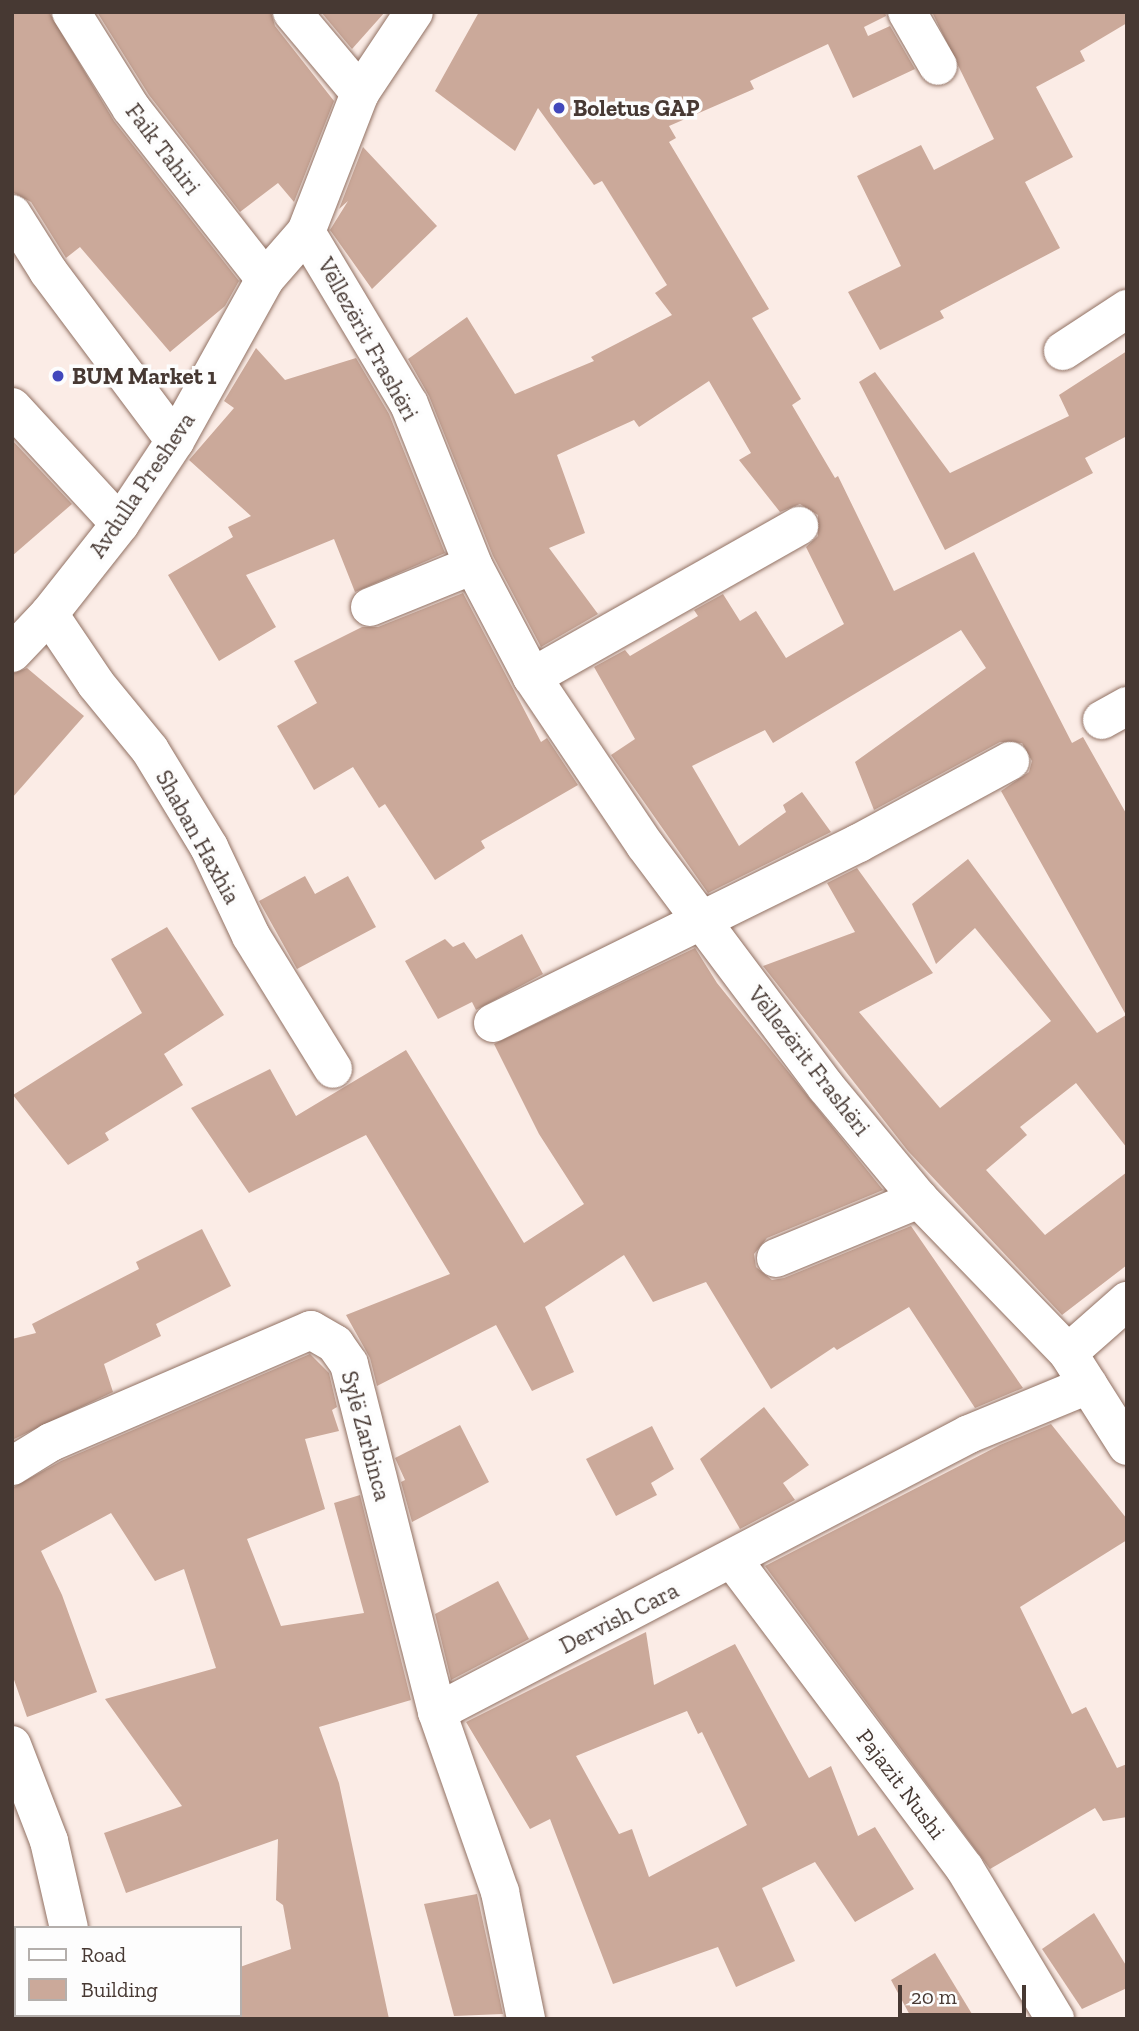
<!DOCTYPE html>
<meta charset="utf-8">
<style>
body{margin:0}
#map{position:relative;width:1139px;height:2031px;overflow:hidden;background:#fbece6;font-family:"Zilla Slab",serif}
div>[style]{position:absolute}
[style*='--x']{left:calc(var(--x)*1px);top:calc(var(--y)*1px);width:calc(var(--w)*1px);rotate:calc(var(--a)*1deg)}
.building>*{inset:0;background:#cba99a}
.roads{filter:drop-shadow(0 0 2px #917163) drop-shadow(0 0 2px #917163)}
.street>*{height:38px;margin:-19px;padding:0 19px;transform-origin:19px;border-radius:19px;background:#fff}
.secondary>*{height:38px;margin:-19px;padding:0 19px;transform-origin:19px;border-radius:19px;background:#fff}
.dots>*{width:19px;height:19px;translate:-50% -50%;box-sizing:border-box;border:4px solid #fdfdfd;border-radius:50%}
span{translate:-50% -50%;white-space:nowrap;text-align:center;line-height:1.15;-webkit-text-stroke:7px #fdfdfd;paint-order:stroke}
.poi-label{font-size:23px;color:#473933;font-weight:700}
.left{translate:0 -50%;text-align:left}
.street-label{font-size:23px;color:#473933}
.frame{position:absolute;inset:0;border:14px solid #473933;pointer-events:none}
.legend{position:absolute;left:14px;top:1926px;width:228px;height:91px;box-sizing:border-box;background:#fdfdfd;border:2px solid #b4afac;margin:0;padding:9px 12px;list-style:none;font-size:21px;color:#473933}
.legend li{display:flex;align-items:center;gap:14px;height:35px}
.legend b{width:35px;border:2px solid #b4afac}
.scale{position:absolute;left:898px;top:1985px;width:128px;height:32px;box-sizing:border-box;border:4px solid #473933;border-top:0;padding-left:9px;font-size:21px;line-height:24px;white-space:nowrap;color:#473933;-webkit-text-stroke:5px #fdfdfd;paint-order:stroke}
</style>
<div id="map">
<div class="building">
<div style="clip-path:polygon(12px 12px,49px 12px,114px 121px,239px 281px,225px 306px,170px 352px,80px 247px,66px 258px,31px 202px,12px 192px)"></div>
<div style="clip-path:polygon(97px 12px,271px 12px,275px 26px,334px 101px,294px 202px,278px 183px,240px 212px,149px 95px)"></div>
<div style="clip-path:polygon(321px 12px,385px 12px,352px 49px)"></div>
<div style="clip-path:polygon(479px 12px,885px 12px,886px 16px,864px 27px,868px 36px,890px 26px,915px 69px,853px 98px,828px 44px,750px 81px,754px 89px,669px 126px,676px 138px,669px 142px,769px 309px,752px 318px,801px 399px,792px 405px,835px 478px,838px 476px,894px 591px,974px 552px,1072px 743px,1083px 737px,1127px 815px,1127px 1148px,1076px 1083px,1020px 1127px,1027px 1135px,986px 1170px,1045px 1235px,1127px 1172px,1127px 1265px,1062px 1315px,908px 1151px,763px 966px,855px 932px,827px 883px,857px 868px,933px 973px,859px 1012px,940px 1108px,1051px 1021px,975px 928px,936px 964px,912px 904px,968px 859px,1097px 1033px,1126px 1015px,1001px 791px,1029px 772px,1032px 761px,1022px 743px,1000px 742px,874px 810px,855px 762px,986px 668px,961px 630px,773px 743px,765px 730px,692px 766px,739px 846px,786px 812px,783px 805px,802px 792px,831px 832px,708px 893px,611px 755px,635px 739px,594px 667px,625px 650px,630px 656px,698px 616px,694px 610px,723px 594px,740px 621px,756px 611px,786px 658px,844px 624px,806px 547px,818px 536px,818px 515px,800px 504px,780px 512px,739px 460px,751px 453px,709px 381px,639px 427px,634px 420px,557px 455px,585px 533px,549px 548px,598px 614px,541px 647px,493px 556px,429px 396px,408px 359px,467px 317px,515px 394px,594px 361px,591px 357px,672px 315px,655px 293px,667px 285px,602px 181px,594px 185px,538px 108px,515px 151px,435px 91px)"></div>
<div style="clip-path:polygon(932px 12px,1127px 12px,1127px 23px,1080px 51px,1085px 61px,1036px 87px,1073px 157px,1025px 182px,1060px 248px,940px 311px,944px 318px,880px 350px,848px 292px,901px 266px,857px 176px,921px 145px,934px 170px,994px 139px)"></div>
<div style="clip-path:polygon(363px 147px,437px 226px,372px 289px,330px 230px,348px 201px,339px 209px)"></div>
<div style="clip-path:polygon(256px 348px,285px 380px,356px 358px,389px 414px,445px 553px,355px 592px,334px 539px,246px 575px,276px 627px,219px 661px,168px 575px,233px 537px,228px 527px,251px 516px,189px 460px,234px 408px,224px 401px)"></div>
<div style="clip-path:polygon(1127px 351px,1127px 436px,1085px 458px,1093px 473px,945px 550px,859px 382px,875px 372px,950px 473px,1069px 416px,1059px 395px)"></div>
<div style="clip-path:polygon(12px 440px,72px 504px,12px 556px)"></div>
<div style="clip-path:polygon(463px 593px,541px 742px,547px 738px,578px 785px,481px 841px,485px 848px,435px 880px,385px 804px,379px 808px,353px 767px,314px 790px,277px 726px,317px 703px,294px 661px,362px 627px,378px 627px)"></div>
<div style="clip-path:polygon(27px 668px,84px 716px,12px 798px,12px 674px)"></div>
<div style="clip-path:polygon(305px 876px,315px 894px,348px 876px,376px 927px,297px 969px,259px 901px)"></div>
<div style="clip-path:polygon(167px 927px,224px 1015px,164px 1054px,183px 1085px,105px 1133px,109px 1140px,68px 1165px,13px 1095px,142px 1013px,111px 959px)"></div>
<div style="clip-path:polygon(522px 934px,543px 974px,476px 1010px,472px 1002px,438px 1019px,405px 961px,445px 939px,453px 947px,464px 942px,476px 959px)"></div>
<div style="clip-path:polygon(695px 948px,717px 983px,883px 1190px,767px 1238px,754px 1254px,756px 1267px,772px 1280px,784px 1278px,911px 1226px,1023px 1388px,975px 1408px,909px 1307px,837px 1350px,834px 1347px,771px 1389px,706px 1282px,653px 1302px,624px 1255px,545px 1307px,574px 1372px,532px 1391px,496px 1325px,377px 1386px,370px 1358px,346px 1315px,450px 1274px,366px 1135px,249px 1193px,191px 1108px,270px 1069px,296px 1116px,406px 1050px,524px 1243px,584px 1204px,539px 1134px,494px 1044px)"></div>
<div style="clip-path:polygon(202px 1229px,231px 1286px,156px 1324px,161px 1336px,104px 1364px,113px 1392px,12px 1440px,12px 1339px,36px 1333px,32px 1324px,139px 1269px,136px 1262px)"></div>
<div style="clip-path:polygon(310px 1354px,329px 1373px,337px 1407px,332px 1410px,339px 1431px,305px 1439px,325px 1509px,247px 1539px,281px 1626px,364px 1613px,334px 1503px,360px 1495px,411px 1700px,319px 1727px,339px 1783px,389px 2019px,240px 2019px,240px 1967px,291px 1949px,283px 1905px,276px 1900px,278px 1839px,126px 1893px,104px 1833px,182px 1806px,105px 1699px,216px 1668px,184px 1569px,155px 1581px,111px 1513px,41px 1551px,62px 1595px,97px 1692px,27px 1717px,12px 1674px,12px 1488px,61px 1461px)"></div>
<div style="clip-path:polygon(764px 1407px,809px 1465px,783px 1483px,795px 1500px,740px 1529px,700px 1459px)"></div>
<div style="clip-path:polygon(1051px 1424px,1127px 1519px,1127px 1540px,1020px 1607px,1072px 1714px,1086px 1707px,1117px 1768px,1127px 1764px,1127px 1817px,1103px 1821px,1095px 1808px,990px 1869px,765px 1566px,1000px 1445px)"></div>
<div style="clip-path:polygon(460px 1425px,489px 1482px,412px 1522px,401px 1482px,405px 1480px,395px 1458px)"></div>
<div style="clip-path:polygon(652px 1426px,674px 1469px,651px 1483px,657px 1495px,616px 1516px,586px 1459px)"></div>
<div style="clip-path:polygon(498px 1581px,529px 1639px,451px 1680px,435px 1614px)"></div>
<div style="clip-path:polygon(evenodd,646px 1632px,654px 1685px,735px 1644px,809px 1778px,831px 1766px,858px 1836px,875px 1827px,914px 1889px,855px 1922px,815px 1862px,762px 1888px,795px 1961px,736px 1987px,718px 1947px,613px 1984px,550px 1819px,530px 1829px,466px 1722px,646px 1632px,687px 1711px,698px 1734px,702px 1732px,747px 1825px,649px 1877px,632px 1829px,619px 1834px,576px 1756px,687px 1711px)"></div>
<div style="clip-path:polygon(477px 1894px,503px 2014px,454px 2016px,424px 1904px)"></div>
<div style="clip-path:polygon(1094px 1913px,1127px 1967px,1127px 1988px,1082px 2009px,1042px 1949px)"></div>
<div style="clip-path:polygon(935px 1953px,975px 2019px,912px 2019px,891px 1980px)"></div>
</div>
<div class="roads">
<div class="street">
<div style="--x:71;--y:12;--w:113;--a:58"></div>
<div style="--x:131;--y:108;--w:217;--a:51.9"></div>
<div style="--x:292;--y:12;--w:106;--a:50"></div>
<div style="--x:907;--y:12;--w:62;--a:60.1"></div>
<div style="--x:12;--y:214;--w:67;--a:57.7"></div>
<div style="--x:48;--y:271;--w:212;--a:53.2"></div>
<div style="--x:306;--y:232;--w:200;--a:59.1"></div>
<div style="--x:409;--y:404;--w:173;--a:68.3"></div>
<div style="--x:473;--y:565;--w:127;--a:62.2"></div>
<div style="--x:532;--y:677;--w:202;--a:56.1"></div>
<div style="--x:645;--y:845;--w:302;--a:53.2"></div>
<div style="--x:826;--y:1087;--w:146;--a:50.3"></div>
<div style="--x:919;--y:1199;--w:214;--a:45.9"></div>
<div style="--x:1068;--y:1353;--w:110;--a:57.6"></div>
<div style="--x:1063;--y:351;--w:77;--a:-33.3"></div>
<div style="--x:12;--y:407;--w:159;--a:47.3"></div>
<div style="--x:370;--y:607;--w:111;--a:-22.2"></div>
<div style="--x:49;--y:614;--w:84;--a:56.1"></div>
<div style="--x:96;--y:684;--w:85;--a:50.7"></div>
<div style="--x:150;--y:750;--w:114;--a:58.7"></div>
<div style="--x:209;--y:847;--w:98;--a:64.7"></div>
<div style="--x:251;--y:936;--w:156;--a:58.3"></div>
<div style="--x:532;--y:677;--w:307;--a:-29.5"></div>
<div style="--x:1102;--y:720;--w:29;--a:-29"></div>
<div style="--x:493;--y:1023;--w:408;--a:-26.2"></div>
<div style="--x:859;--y:843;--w:172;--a:-28.5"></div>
<div style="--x:776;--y:1258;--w:155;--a:-22.4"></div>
<div style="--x:1068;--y:1353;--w:79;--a:-41.4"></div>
<div style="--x:12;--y:1466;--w:46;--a:-31.6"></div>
<div style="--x:51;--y:1442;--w:283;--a:-23.3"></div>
<div style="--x:311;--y:1330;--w:28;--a:30"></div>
<div style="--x:335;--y:1344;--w:24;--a:55"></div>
<div style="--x:349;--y:1364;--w:359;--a:75.8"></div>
<div style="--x:437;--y:1712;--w:191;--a:70.7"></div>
<div style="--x:500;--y:1892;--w:130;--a:78.4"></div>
<div style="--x:733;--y:1560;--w:386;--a:53.1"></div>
<div style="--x:965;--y:1869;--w:175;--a:59"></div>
<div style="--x:437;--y:1712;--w:600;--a:-27.59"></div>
<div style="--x:969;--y:1434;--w:129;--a:-22.4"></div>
<div style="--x:12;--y:1745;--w:103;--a:68.9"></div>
<div style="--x:49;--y:1841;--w:89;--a:77.1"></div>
<div style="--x:90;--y:2015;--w:4;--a:90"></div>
</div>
<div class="secondary">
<div style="--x:12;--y:653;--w:54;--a:-46.5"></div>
<div style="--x:49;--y:614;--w:115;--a:-51.7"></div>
<div style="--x:120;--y:524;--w:100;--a:-56.5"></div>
<div style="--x:175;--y:441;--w:185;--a:-60.9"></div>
<div style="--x:265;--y:279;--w:62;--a:-48.9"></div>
<div style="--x:306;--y:232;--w:149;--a:-68.8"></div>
<div style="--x:360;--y:93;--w:97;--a:-56.3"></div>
</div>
</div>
<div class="dots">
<div style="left:559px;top:108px;background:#4248bc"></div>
<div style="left:58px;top:376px;background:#4248bc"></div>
</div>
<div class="poi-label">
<span class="left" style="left:573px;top:108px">Boletus GAP</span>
<span class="left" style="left:72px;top:376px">BUM Market 1</span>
</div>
<div class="street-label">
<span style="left:163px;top:149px;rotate:53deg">Faik Tahiri</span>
<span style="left:368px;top:339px;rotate:61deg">Vëllezërit Frashëri</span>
<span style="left:142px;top:485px;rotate:-56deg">Avdulla Presheva</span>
<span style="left:198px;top:837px;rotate:61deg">Shaban Haxhia</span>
<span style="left:809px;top:1061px;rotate:52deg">Vëllezërit Frashëri</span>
<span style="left:366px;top:1436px;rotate:75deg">Sylë Zarbinca</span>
<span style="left:619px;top:1618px;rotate:-27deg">Dervish Cara</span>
<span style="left:901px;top:1784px;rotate:53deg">Pajazit Nushi</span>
</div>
<div class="frame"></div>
<ul class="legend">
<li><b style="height:9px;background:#fff"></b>Road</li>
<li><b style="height:19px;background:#cba99a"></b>Building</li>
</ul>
<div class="scale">20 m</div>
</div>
